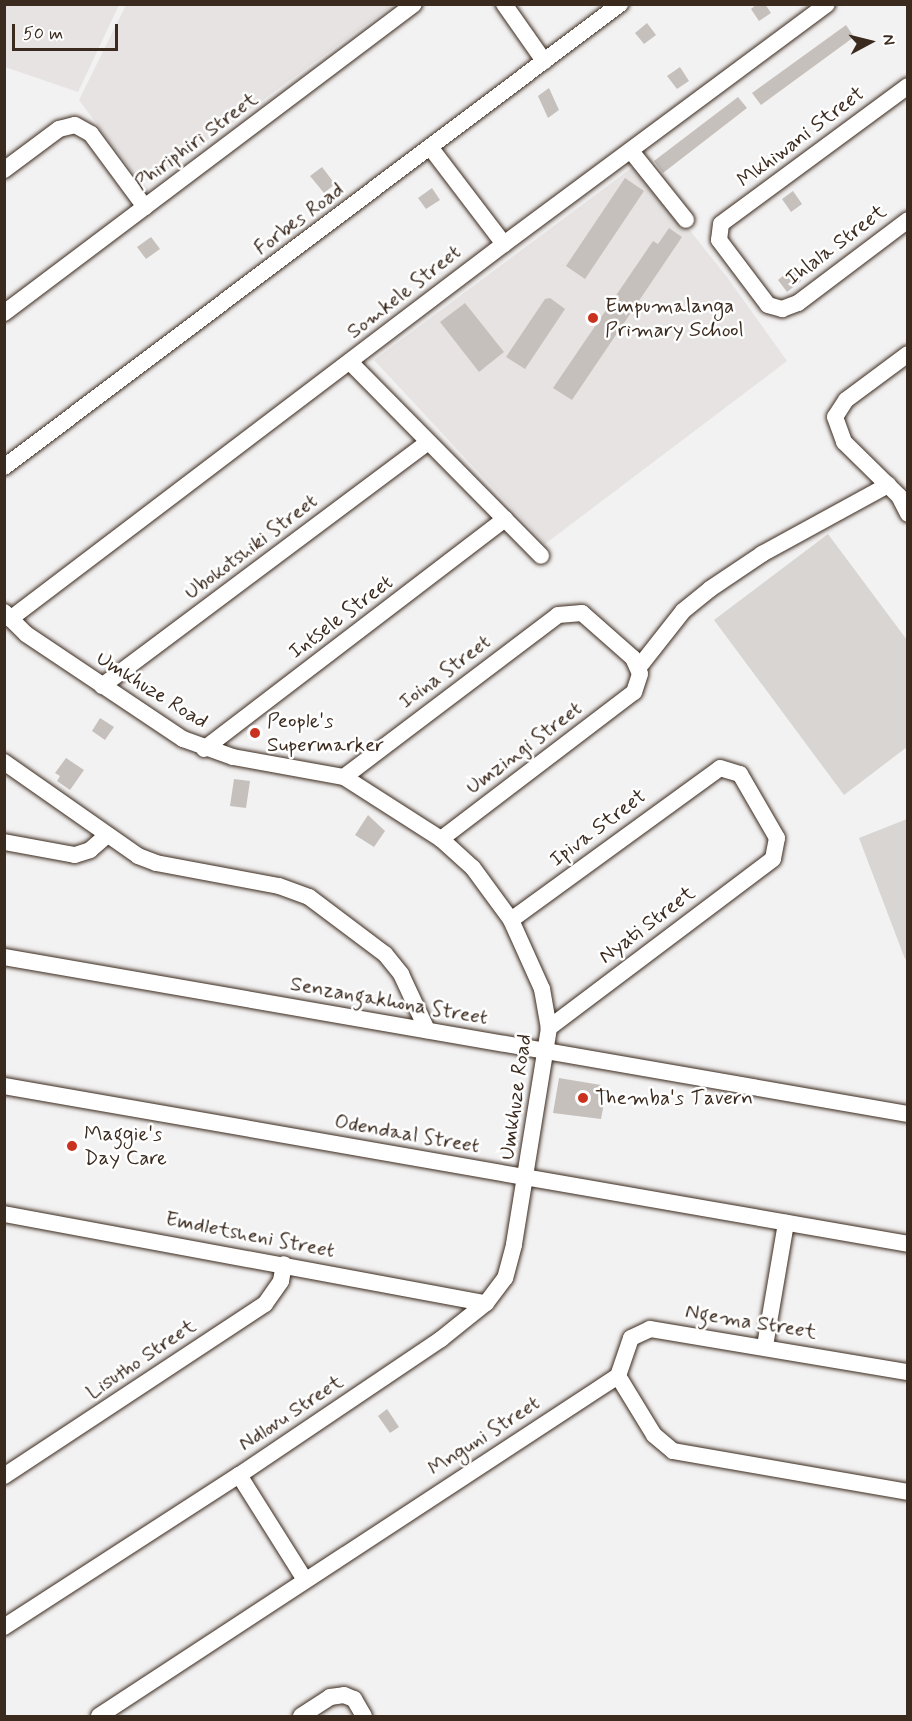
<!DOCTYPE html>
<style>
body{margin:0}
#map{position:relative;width:912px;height:1721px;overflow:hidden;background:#f3f2f2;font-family:Mynerve,sans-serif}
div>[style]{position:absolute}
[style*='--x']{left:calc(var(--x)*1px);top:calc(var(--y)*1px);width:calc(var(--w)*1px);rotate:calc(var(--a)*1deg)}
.built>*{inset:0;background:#e6e3e2}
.green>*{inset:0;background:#d8d5d2}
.building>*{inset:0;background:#c6c0bd}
.roads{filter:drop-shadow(0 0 2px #3b2a1e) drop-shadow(0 0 2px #3b2a1e)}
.minor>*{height:16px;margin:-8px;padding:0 8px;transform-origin:8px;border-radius:8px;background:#fff}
.dots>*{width:16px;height:16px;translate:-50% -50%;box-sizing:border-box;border:3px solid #fff;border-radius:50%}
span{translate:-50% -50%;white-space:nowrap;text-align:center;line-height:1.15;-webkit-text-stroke:5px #fff;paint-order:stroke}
.street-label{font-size:21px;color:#3b2a1e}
.poi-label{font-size:21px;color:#3b2a1e}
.left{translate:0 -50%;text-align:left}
.frame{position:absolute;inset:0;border:6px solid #3b2a1e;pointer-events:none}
.north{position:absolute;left:840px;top:12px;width:60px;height:60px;-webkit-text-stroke:4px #fff;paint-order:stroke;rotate:83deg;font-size:16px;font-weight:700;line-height:24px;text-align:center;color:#3b2a1e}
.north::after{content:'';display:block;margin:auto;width:21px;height:27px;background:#3b2a1e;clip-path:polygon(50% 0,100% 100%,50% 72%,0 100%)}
.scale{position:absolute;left:12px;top:24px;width:106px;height:27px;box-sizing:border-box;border:3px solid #3b2a1e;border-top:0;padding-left:8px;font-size:18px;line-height:21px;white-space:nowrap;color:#3b2a1e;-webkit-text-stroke:4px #fff;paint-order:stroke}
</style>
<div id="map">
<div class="built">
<div style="clip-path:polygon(5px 4px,119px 4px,119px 5px,78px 92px,5px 67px)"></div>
<div style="clip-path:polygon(126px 5px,126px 4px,393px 5px,152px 181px,137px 178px,79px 100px)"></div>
<div style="clip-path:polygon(637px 164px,727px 277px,787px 361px,545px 544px,374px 360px)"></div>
</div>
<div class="green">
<div style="clip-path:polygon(828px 534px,907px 640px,907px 747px,844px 795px,714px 620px)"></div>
<div style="clip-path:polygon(907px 819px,908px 958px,905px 959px,859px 838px)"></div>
</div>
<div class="building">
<div style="clip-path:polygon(757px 4px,765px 4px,771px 13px,759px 21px,751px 9px)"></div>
<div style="clip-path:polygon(647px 23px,656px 35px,644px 44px,635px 33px)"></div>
<div style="clip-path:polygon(846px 25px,854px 37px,761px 105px,752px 93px)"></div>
<div style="clip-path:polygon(680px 67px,689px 81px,677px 89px,667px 76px)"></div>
<div style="clip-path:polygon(549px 88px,559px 110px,548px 118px,538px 96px)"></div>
<div style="clip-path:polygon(738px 97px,747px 108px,663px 173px,654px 161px)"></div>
<div style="clip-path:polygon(322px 167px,335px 184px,324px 193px,310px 176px)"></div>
<div style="clip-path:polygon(625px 178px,644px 191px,585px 279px,566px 266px)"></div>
<div style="clip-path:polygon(432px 188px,440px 200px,426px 209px,418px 198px)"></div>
<div style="clip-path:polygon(793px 191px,802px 204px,791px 212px,782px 199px)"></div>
<div style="clip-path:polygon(669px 228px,682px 237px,572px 400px,553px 388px,653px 241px,658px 244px)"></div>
<div style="clip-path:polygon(151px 237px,160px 249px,146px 259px,137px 247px)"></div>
<div style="clip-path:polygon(791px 269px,801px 281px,787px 292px,778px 280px)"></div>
<div style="clip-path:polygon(550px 298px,565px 309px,525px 369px,506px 357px,545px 299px)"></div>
<div style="clip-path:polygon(465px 303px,504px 352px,479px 372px,440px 322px)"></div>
<div style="clip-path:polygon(100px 718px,114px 727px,105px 740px,92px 731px)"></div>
<div style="clip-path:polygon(66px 758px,84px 770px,70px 790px,57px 781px,60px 776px,55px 773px)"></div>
<div style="clip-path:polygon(234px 779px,250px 781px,246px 808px,230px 806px)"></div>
<div style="clip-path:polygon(368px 815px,385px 831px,374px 847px,355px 835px)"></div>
<div style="clip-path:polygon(559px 1078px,601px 1085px,598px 1102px,604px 1103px,601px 1119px,553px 1113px)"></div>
<div style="clip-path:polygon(387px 1409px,399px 1427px,390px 1433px,378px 1416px)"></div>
</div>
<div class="roads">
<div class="minor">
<div style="--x:504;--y:4;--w:70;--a:54.9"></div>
<div style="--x:908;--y:86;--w:232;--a:143.6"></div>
<div style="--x:721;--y:224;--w:16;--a:97"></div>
<div style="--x:719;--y:240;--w:81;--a:53"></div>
<div style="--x:768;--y:305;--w:15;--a:16"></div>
<div style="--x:782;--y:309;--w:17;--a:-21"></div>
<div style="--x:798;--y:303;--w:138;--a:-37"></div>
<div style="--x:430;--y:147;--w:122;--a:52.7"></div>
<div style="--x:631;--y:151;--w:88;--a:51.4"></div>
<div style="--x:4;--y:170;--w:69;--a:-36.7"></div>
<div style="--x:59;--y:129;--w:16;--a:-14"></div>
<div style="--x:75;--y:125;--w:18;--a:29"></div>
<div style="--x:91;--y:134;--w:91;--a:53.5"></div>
<div style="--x:4;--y:313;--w:513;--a:-37"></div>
<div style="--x:908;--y:354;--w:77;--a:143.4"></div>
<div style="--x:846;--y:400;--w:20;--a:123"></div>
<div style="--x:835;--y:417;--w:27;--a:70"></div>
<div style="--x:844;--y:442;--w:77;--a:44.5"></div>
<div style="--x:899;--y:496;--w:20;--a:63"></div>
<div style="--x:350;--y:362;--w:272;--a:45.4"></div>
<div style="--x:4;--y:467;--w:771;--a:-36.93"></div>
<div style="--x:4;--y:612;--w:31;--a:45"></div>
<div style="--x:26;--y:634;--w:189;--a:33.8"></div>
<div style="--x:183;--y:739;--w:53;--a:19.8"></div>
<div style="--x:233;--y:757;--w:113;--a:10.2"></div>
<div style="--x:344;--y:777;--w:115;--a:32.6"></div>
<div style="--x:441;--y:839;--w:43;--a:42.2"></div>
<div style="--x:473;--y:868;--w:64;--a:53.8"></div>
<div style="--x:511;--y:920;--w:76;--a:65.8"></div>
<div style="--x:542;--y:989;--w:40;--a:80"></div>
<div style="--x:549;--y:1028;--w:220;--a:99.2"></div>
<div style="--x:514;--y:1245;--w:34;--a:105"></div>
<div style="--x:505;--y:1278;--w:31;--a:127"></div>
<div style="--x:486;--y:1303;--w:58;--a:141.3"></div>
<div style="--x:441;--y:1339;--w:244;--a:146"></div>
<div style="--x:239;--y:1475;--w:280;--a:147.1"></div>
<div style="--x:10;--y:619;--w:620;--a:-37.2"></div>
<div style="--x:504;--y:244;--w:402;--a:-36.6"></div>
<div style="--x:639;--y:667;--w:71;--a:-51.8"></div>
<div style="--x:683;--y:611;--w:35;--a:-39"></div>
<div style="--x:710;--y:589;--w:63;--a:-33.9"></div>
<div style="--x:762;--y:554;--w:144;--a:-28.7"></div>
<div style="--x:102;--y:686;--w:406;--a:-36.8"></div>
<div style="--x:204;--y:749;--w:379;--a:-37.4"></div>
<div style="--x:4;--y:762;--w:164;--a:35"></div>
<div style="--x:138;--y:856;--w:19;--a:21"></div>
<div style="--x:156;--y:863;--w:125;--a:10.6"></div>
<div style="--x:279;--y:886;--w:32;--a:20"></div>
<div style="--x:309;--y:897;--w:95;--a:36.9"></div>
<div style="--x:385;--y:954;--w:26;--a:51"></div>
<div style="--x:401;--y:974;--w:62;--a:65.1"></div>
<div style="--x:344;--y:777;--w:268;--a:-37.1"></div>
<div style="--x:558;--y:615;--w:24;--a:-5"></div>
<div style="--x:582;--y:613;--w:68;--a:41.4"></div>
<div style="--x:633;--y:658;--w:17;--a:66"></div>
<div style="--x:640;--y:674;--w:19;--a:108"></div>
<div style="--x:634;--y:692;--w:243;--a:142.7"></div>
<div style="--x:4;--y:842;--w:72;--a:10.4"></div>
<div style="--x:75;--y:855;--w:16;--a:-18"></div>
<div style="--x:90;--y:850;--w:23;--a:-41"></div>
<div style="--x:511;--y:920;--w:258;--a:-36"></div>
<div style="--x:720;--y:768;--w:21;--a:17"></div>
<div style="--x:740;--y:774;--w:74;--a:60"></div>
<div style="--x:777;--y:838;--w:21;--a:101"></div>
<div style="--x:773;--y:859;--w:281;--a:143"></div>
<div style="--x:4;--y:957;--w:918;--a:9.85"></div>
<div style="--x:4;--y:1086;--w:918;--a:9.91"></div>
<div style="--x:4;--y:1214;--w:490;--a:10.5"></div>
<div style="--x:765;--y:1346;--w:125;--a:-80.3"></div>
<div style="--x:618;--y:1376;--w:69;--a:58.6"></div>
<div style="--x:654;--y:1435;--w:25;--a:40"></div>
<div style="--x:673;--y:1451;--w:239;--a:9.9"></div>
<div style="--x:618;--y:1376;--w:40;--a:-71.1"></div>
<div style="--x:631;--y:1338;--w:21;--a:-25"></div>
<div style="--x:650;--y:1329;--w:262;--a:9.5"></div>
<div style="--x:239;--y:1475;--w:124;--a:57.8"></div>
<div style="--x:4;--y:1476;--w:313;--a:-33.4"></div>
<div style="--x:265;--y:1304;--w:28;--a:-55"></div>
<div style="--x:281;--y:1281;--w:17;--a:-80"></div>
<div style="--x:99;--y:1716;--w:620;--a:-33.23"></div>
<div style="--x:301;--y:1716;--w:35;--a:-33"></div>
<div style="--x:330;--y:1697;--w:14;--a:-8"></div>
<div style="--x:344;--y:1695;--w:11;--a:22"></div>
<div style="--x:354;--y:1699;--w:20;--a:60"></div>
</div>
</div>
<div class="dots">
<div style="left:593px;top:318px;background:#c8321e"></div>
<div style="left:255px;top:733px;background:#c8321e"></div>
<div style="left:583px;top:1098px;background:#c8321e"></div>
<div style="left:72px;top:1146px;background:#c8321e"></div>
</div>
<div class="street-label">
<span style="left:801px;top:137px;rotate:-37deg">Mkhiwani Street</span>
<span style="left:196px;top:141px;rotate:-37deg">Phiriphiri Street</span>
<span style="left:299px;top:219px;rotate:-37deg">Forbes Road</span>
<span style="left:836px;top:245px;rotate:-37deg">Ihlala Street</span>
<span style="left:404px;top:292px;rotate:-38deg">Somkele Street</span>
<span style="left:251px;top:547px;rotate:-37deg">Ubokotshiki Street</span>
<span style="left:341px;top:617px;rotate:-37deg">Intsele Street</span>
<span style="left:445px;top:672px;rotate:-37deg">Ioina Street</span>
<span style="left:152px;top:690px;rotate:32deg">Umkhuze Road</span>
<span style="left:524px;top:748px;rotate:-37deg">Umzingi Street</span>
<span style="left:598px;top:828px;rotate:-37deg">Ipiva Street</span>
<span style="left:647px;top:925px;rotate:-37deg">Nyati Street</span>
<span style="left:389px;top:1001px;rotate:10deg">Senzangakhona Street</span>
<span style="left:516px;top:1097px;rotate:-82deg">Umkhuze Road</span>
<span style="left:407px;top:1134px;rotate:10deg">Odendaal Street</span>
<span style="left:250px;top:1235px;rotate:11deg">Emdletsheni Street</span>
<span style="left:751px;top:1322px;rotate:9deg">Ngema Street</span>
<span style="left:141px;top:1359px;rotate:-34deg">Lisutho Street</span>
<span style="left:291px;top:1413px;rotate:-34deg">Ndlovu Street</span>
<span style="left:484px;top:1436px;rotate:-33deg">Mnguni Street</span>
</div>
<div class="poi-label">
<span class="left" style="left:605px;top:318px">Empumalanga<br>Primary School</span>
<span class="left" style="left:267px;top:733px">People's<br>Supermarker</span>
<span class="left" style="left:595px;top:1098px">Themba's Tavern</span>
<span class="left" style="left:84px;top:1146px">Maggie's<br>Day Care</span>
</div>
<div class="frame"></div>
<div class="north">N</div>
<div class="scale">50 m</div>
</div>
